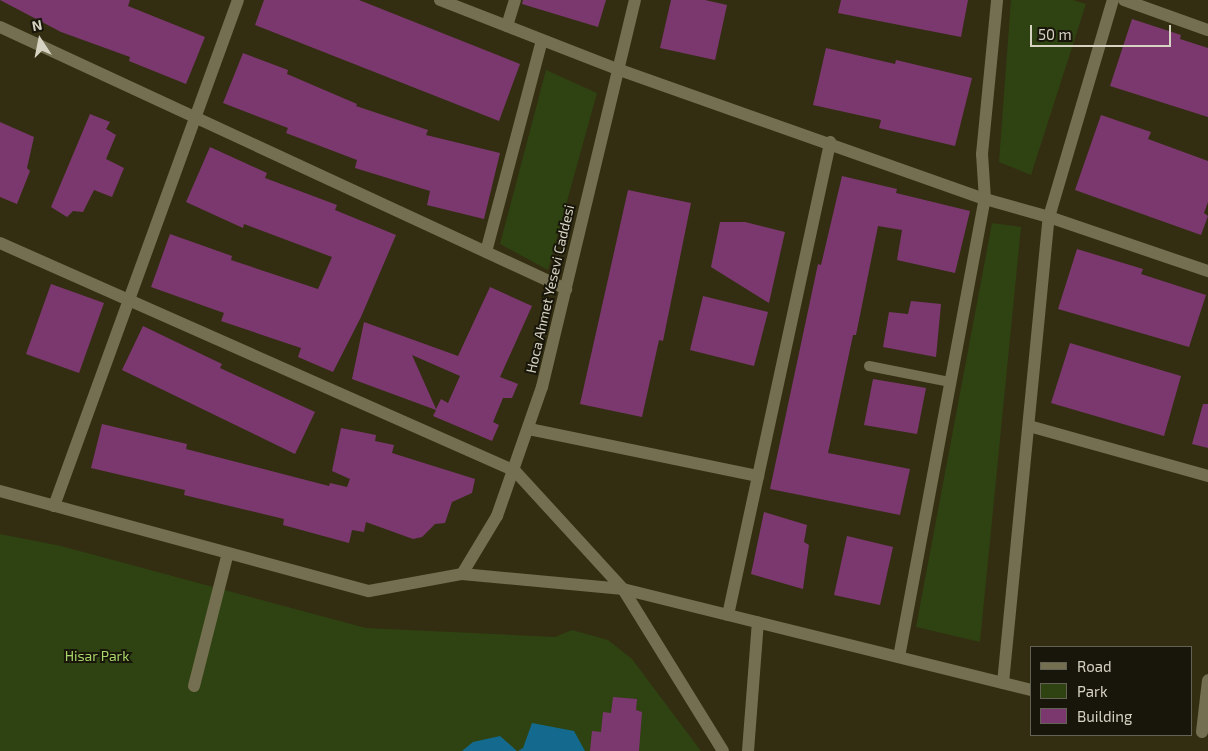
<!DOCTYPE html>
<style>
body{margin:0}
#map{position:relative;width:1208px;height:751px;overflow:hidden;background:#332e12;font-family:"Exo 2",sans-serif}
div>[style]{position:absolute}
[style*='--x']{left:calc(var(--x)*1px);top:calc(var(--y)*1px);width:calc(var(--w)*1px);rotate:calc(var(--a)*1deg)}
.green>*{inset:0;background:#2f4211}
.water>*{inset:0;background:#136a8e}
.building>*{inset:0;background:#7b386f}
.service>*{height:10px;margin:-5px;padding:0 5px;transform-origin:5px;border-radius:5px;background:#746f51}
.pedestrian>*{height:12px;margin:-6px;padding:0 6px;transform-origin:6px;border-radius:6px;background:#746f51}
.minor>*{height:12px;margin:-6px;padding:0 6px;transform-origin:6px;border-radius:6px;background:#746f51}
.tertiary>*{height:12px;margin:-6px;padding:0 6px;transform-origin:6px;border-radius:6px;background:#746f51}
span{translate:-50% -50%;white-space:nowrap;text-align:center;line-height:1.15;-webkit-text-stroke:4px #18160a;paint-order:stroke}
.street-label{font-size:14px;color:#d6d3c3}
.park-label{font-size:14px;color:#a9d668}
.legend{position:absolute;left:1030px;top:646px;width:162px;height:90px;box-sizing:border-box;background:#18160a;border:1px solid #646254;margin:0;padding:6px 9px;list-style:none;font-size:15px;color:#d6d3c3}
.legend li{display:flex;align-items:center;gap:10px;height:25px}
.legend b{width:25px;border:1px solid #646254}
.north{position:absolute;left:15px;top:15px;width:50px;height:50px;-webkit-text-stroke:4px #18160a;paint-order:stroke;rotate:349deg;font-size:14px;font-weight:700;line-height:20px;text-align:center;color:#d6d3c3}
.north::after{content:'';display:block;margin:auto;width:18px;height:22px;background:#d6d3c3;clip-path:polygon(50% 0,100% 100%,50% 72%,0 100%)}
.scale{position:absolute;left:1030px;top:25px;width:141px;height:22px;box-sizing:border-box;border:2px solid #d6d3c3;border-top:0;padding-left:6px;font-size:15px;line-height:18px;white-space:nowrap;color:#d6d3c3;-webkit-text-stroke:4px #18160a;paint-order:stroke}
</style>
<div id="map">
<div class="green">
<div style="clip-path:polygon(1011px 0,1073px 0,1086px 4px,1031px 175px,999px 162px)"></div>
<div style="clip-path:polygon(546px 70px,597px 93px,548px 270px,500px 244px)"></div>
<div style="clip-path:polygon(992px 223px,1021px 227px,980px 642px,916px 627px)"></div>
<div style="clip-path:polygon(0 534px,61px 546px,366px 628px,555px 637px,572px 630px,608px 640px,632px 659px,701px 751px,0 751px)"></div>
</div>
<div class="water">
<div style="clip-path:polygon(532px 723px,574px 731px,585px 751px,518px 751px,523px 748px)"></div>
<div style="clip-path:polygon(500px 736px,517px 751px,462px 751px,473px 742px)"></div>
</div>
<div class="building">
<div style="clip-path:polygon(0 0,130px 0,128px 6px,205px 37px,186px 84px,129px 61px,130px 57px,61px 32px)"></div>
<div style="clip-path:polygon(264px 0,359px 0,520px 64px,499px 121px,255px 25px)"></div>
<div style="clip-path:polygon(523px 0,606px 0,598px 27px,522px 4px)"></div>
<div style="clip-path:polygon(671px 0,705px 0,727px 5px,715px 60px,660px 48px)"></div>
<div style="clip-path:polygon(841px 0,968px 0,961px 37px,838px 13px)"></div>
<div style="clip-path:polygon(1132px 19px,1181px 35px,1180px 39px,1208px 48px,1208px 117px,1110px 86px)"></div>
<div style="clip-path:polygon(826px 48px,895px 64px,896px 60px,972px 78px,955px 146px,879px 128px,881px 120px,813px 105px)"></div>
<div style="clip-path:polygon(243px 53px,288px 70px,287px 74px,357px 104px,356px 106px,428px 130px,426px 135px,500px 153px,484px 219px,427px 205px,430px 191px,355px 168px,357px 160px,286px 133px,288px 128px,223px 103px)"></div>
<div style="clip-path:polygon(90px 114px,110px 122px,106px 129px,116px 135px,106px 159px,124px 168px,112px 197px,94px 190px,83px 212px,73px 211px,67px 217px,51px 207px)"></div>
<div style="clip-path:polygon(1101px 115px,1151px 132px,1148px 139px,1208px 161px,1208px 202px,1204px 213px,1208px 216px,1201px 235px,1075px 190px)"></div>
<div style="clip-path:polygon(0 122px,34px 137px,27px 168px,30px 171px,17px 204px,0 197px)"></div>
<div style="clip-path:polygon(210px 147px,267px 173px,265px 178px,337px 205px,335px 210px,396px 235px,361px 317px,333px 372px,298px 357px,301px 348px,221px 321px,224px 313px,151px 287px,170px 234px,232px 256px,231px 260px,318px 289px,332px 257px,244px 224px,243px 228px,186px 202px)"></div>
<div style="clip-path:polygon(842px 176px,897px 189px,896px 193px,970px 211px,955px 273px,897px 260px,902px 230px,878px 226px,856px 335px,853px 335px,828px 453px,910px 469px,900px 515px,770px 489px,818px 264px,821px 265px)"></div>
<div style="clip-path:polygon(628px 190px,691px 203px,663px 341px,659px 340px,642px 417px,580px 404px)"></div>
<div style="clip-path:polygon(720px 222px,745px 222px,785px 232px,769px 303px,711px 267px)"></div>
<div style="clip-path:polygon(1077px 249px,1143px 269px,1141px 274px,1206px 295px,1189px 347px,1058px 309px)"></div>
<div style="clip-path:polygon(51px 284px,104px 303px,79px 373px,26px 354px)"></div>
<div style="clip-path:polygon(evenodd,490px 287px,532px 306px,500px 377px,518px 384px,512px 398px,503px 398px,493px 422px,499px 425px,492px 441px,433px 416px,436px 410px,352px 379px,364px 322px,458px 356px,490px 287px,412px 355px,460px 376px,448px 403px,441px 399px,436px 409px,412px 355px)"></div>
<div style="clip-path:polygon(703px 296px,768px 312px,754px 366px,690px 350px)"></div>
<div style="clip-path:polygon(911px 301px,941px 304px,936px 357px,883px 347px,889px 312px,908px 314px)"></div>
<div style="clip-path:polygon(143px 326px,222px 364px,220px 368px,315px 412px,295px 454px,122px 370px)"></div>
<div style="clip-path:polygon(1070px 343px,1181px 376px,1164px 436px,1051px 403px)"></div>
<div style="clip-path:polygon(873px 379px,926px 388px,917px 434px,864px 425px)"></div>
<div style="clip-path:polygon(1203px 404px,1208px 404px,1208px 448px,1192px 444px)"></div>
<div style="clip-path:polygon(102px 424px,187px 444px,186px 449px,329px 486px,330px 483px,347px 487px,350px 479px,332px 471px,341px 428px,376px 435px,375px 441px,394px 445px,392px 453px,475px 479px,472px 493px,452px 502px,445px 523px,435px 524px,422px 537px,413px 539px,366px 522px,364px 532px,352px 530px,349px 543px,283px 525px,284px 519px,184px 495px,185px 490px,91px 468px)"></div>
<div style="clip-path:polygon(764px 512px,807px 525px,804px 542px,809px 545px,803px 589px,751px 574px)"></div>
<div style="clip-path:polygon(847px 536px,893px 547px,880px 605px,834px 595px)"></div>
<div style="clip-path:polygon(613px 697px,637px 699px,636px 710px,642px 712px,639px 751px,590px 751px,592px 731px,601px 732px,603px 712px,611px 713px)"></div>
</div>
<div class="service">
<div style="--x:869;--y:366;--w:83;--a:11.2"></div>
</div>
<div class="pedestrian">
<div style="--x:194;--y:686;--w:137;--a:-75.7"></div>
</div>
<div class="minor">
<div style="--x:440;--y:0;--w:190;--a:21.3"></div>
<div style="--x:617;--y:69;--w:390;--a:19.5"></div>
<div style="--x:985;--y:199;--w:66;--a:15.7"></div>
<div style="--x:1049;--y:217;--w:168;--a:18.8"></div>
<div style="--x:1124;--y:0;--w:89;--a:19.7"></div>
<div style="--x:507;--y:26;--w:27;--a:-73"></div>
<div style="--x:0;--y:27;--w:624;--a:24.84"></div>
<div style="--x:0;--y:243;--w:563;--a:23.88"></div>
<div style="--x:515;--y:471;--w:160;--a:47.5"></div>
<div style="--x:623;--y:589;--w:190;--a:58.3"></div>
<div style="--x:486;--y:252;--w:219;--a:-75.2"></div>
<div style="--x:1029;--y:426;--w:186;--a:15.6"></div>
<div style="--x:529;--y:429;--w:234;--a:11.6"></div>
<div style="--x:0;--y:491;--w:382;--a:15.2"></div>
<div style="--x:369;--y:591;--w:95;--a:-10.4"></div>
<div style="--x:462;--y:574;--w:162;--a:5.3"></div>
<div style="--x:623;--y:589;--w:421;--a:13.9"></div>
<div style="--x:54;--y:506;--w:538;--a:-70.02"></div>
<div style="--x:728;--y:615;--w:484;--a:-77.8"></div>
<div style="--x:899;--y:657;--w:466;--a:-79.4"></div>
<div style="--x:985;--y:199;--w:45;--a:-93.8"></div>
<div style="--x:982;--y:154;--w:155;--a:-84.4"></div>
<div style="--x:1003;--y:683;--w:468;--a:-84.4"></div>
<div style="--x:1049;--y:217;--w:226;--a:-73.6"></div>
<div style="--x:1202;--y:732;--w:52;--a:-83.4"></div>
<div style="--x:748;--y:751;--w:129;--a:-85.6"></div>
</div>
<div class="tertiary">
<div style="--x:462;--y:574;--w:68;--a:-58.9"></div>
<div style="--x:497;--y:516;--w:137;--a:-70.8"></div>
<div style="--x:542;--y:387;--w:398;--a:-76.5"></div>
</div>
<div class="street-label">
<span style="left:550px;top:289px;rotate:-77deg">Hoca Ahmet Yesevi Caddesi</span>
</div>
<div class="park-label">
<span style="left:97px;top:656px">Hisar Park</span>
</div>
<ul class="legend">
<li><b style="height:6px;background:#746f51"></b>Road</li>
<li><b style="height:14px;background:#2f4211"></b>Park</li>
<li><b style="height:14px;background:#7b386f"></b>Building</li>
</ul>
<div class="north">N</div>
<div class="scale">50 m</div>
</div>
